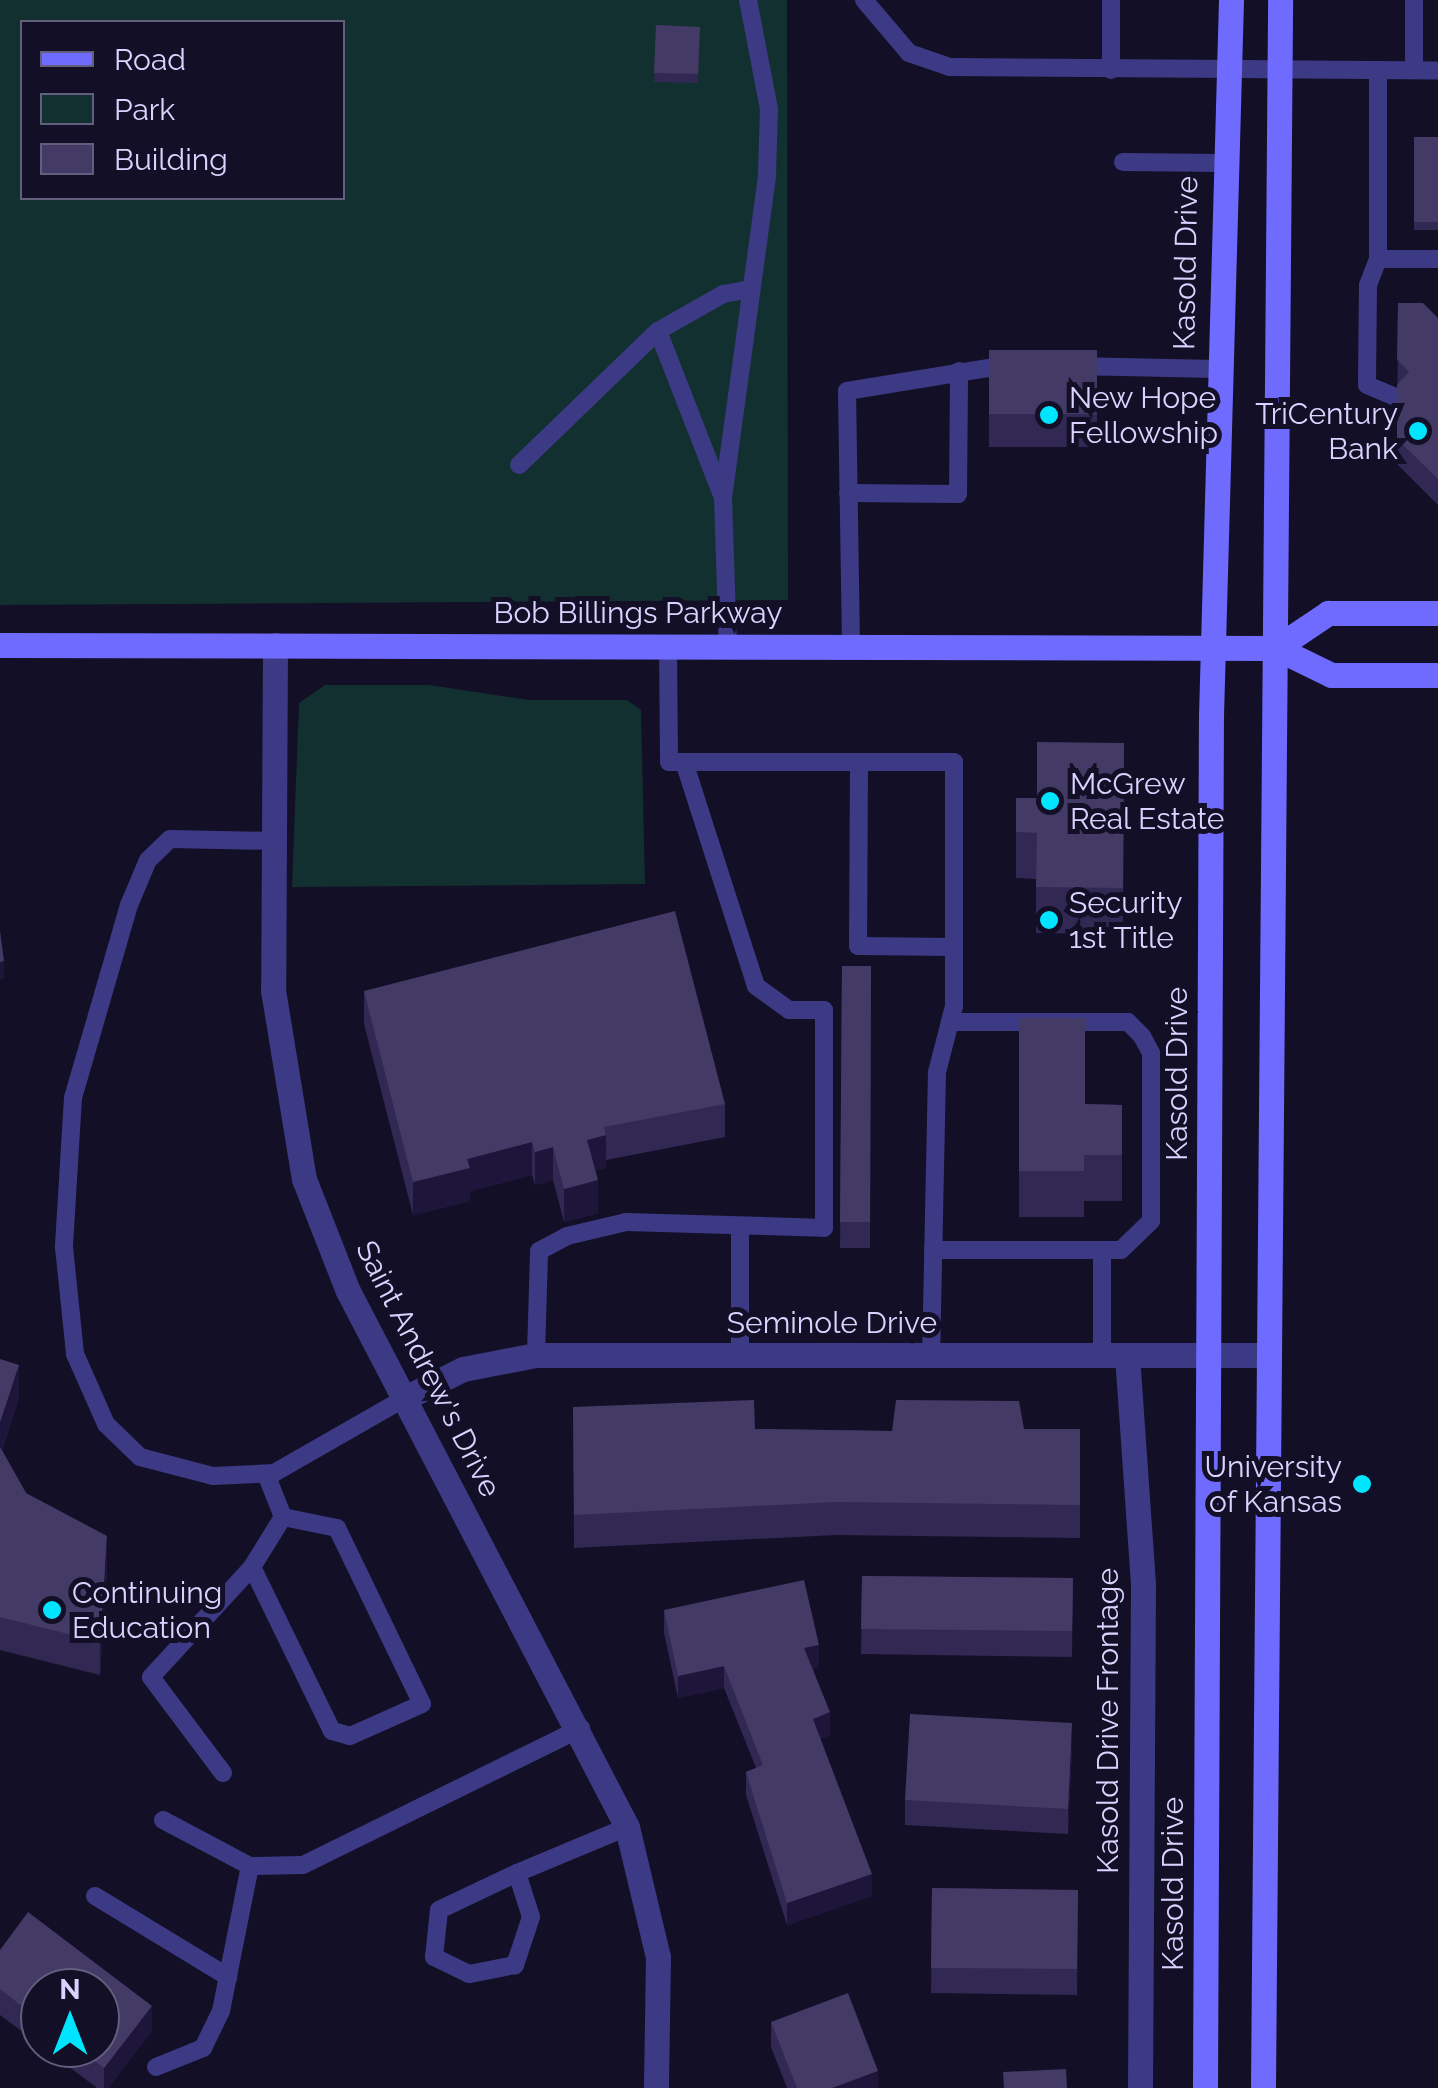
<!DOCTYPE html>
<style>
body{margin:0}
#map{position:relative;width:1438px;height:2088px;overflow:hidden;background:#130f26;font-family:Raleway,sans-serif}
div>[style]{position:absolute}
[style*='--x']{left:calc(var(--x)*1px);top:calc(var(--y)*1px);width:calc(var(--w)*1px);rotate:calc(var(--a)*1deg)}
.green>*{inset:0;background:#12302f}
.lane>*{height:18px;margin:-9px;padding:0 9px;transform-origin:9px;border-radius:9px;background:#3d3a85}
.street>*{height:25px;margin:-12.5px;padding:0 12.5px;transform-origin:12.5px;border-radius:12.5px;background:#3d3a85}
.secondary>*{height:25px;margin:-12.5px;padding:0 12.5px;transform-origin:12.5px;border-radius:12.5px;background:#6f6bff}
.wall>*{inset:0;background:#312854}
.shaded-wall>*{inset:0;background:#1d163a}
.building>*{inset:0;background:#433a66}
.dots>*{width:28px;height:28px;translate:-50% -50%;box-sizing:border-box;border:5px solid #130f26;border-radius:50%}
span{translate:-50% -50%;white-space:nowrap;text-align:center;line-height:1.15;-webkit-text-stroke:10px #130f26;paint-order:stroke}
.street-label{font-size:30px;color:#d9d4ff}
.poi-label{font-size:30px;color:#d9d4ff}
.left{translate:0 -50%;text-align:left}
.right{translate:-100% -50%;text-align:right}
.legend{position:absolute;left:20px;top:20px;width:325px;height:180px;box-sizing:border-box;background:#130f26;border:2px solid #625e7d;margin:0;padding:12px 18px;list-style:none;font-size:30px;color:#d9d4ff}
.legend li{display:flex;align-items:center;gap:20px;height:50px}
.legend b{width:50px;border:2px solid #625e7d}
.north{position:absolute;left:20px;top:1968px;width:100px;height:100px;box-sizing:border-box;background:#130f26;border:2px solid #625e7d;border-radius:50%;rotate:0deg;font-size:28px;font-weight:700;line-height:40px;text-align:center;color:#d9d4ff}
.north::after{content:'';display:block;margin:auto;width:35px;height:45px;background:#00e5ff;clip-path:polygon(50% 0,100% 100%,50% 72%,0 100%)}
</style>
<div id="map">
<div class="green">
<div style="clip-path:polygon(evenodd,0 0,787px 0,788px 600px,0 605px,0 0,22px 22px,342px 22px,342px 198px,22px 198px,22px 22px)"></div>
<div style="clip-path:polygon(429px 685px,529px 700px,627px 700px,641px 710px,645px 884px,292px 887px,299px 703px,325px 685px)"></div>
</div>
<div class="lane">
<div style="--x:864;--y:0;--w:70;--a:49.7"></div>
<div style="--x:909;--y:53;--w:43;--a:18.9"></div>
<div style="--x:950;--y:67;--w:488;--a:0.4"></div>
<div style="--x:1111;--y:0;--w:70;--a:90"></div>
<div style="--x:1414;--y:0;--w:70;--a:90"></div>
<div style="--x:1378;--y:70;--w:189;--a:90"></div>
<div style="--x:1378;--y:259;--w:60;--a:0"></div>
<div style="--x:1123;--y:162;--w:97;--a:0.6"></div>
<div style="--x:1378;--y:259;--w:28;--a:111"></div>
<div style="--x:1368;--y:285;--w:100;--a:90.6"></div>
<div style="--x:1367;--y:385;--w:33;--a:23"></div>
<div style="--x:658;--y:331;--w:75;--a:-29.6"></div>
<div style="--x:723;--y:294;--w:27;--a:-10"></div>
<div style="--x:1073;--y:366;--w:144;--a:1.2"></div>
<div style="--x:519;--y:465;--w:193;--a:-44"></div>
<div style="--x:658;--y:331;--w:179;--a:68.7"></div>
<div style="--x:723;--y:498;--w:147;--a:88.1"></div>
<div style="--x:848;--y:493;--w:110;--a:0.5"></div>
<div style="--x:958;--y:494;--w:123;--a:-89.5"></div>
<div style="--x:723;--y:498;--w:326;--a:-82.2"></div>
<div style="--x:767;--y:175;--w:66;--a:-88.3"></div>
<div style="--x:769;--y:109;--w:111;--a:-100.9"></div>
<div style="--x:668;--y:645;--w:117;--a:89.5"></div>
<div style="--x:669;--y:762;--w:285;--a:0"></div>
<div style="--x:954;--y:762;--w:244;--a:90"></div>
<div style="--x:954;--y:1006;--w:68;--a:104.4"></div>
<div style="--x:937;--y:1072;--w:283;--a:91.2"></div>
<div style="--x:851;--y:646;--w:255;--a:-90.9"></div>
<div style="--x:847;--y:391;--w:167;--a:-9.3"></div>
<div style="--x:859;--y:762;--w:184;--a:90.3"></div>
<div style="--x:858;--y:946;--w:96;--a:0.6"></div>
<div style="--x:274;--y:841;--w:104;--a:-178.9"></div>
<div style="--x:170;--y:839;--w:30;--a:136"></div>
<div style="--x:148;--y:860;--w:49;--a:112.9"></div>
<div style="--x:129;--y:905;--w:201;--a:106.2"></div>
<div style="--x:73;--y:1098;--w:149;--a:93.5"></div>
<div style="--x:64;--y:1247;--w:108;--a:84.1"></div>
<div style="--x:75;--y:1354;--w:77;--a:66.1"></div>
<div style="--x:106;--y:1424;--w:47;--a:44.1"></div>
<div style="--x:140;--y:1457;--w:75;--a:14.6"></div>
<div style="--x:213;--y:1476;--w:61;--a:-2.8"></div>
<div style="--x:274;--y:1473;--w:151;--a:-29.8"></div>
<div style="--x:740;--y:1229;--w:126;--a:90"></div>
<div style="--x:933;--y:1250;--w:188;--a:0"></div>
<div style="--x:1121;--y:1250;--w:42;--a:-44"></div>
<div style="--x:1151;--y:1221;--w:168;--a:-90"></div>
<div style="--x:1151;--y:1053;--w:19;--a:-118"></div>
<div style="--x:1142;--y:1036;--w:20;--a:-135"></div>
<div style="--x:1128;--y:1022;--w:178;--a:180"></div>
<div style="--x:1102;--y:1250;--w:105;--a:90"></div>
<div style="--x:536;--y:1355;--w:104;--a:-88.3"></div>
<div style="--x:539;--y:1251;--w:32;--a:-28"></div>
<div style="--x:567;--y:1236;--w:61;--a:-13.3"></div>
<div style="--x:626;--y:1222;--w:198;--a:1.7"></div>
<div style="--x:824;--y:1228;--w:218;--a:-90"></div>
<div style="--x:824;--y:1010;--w:35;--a:180"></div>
<div style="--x:789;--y:1010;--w:41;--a:-144"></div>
<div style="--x:756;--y:986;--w:235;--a:-107.8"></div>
<div style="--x:266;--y:1474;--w:46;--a:68.4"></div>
<div style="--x:283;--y:1517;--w:55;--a:11.5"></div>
<div style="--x:337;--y:1528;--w:195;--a:64.2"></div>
<div style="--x:422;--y:1704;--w:79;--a:156"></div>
<div style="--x:350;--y:1736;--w:19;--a:-164"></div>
<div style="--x:332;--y:1731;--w:182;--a:-116"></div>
<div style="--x:252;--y:1567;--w:59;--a:-58.2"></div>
<div style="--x:223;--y:1773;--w:120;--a:-126.9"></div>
<div style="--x:151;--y:1677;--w:149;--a:-47.4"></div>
<div style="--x:163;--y:1820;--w:98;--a:27.9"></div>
<div style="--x:250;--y:1866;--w:53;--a:-1.1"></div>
<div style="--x:303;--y:1865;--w:310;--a:-26.2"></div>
<div style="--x:517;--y:1873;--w:46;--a:72.3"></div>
<div style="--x:531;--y:1917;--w:51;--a:108.4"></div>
<div style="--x:515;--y:1965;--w:47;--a:168.9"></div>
<div style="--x:469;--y:1974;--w:39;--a:-154"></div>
<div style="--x:434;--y:1957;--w:47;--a:-83.9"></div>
<div style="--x:439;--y:1910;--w:86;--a:-25.4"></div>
<div style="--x:517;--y:1873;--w:119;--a:-22.7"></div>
<div style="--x:95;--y:1896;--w:156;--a:31.3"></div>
<div style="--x:156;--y:2067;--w:51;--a:-22"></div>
<div style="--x:203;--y:2048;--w:41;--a:-64.1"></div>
<div style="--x:221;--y:2011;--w:148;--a:-78.7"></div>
</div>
<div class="street">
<div style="--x:275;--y:645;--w:345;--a:90.3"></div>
<div style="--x:273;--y:990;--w:192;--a:80.7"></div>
<div style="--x:304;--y:1179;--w:120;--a:68.6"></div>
<div style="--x:348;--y:1291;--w:604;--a:62.5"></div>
<div style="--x:627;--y:1827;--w:134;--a:76.6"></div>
<div style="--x:658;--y:1957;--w:131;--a:90.9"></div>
<div style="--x:1127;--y:1355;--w:230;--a:86"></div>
<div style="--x:1143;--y:1584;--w:504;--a:90.34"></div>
<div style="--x:405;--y:1398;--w:65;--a:-26.6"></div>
<div style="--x:463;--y:1369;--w:74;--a:-10.9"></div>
<div style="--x:536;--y:1355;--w:732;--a:0"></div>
</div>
<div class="secondary">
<div style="--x:0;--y:645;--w:1276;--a:0.13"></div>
<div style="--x:1276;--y:648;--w:61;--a:26.1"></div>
<div style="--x:1331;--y:675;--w:107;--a:0"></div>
<div style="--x:1276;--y:648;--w:63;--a:-33.9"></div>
<div style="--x:1328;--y:613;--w:110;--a:0"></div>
<div style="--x:1205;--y:2088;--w:1372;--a:-89.75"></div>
<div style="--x:1211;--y:716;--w:716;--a:-88.4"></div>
<div style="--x:1263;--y:2088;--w:2088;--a:-89.53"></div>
</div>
<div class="wall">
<div style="clip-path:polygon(656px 25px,700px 27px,698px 83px,654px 82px)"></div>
<div style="clip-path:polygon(1414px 137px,1438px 137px,1438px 230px,1414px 230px)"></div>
<div style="clip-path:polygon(1398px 303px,1438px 318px,1438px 505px,1397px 464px)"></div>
<div style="clip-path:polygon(989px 350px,1097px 350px,1097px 447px,989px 447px)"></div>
<div style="clip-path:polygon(1124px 743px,1123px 934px,1036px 933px,1036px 879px,1016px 878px,1016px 832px,1037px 798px)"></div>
<div style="clip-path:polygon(842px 966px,871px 966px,870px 1248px,840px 1248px)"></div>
<div style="clip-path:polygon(364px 991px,725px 1104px,725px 1137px,606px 1160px,606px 1168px,595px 1170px,598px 1213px,564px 1222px,553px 1180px,535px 1185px,532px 1175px,470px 1191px,470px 1201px,413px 1215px,364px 1024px)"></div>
<div style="clip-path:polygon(1019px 1018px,1085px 1104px,1122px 1105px,1122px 1201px,1084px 1201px,1084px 1217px,1019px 1217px)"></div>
<div style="clip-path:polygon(0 1359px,19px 1398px,2px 1450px,26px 1493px,107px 1569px,100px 1675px,0 1650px)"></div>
<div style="clip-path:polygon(573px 1407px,755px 1429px,892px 1431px,1080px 1429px,1080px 1538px,836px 1535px,574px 1548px)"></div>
<div style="clip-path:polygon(862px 1576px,1073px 1578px,1072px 1657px,861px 1654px)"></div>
<div style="clip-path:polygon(664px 1610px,819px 1667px,813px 1668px,830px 1735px,820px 1739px,872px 1896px,787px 1925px,746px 1795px,746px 1772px,756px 1768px,724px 1688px,678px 1698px,664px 1633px)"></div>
<div style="clip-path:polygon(1072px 1748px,1068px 1834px,905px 1825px,905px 1800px)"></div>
<div style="clip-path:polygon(932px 1888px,1078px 1890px,1077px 1995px,931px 1993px)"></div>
<div style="clip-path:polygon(0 1950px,152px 2031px,108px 2088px,97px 2088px,44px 2048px,100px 2048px,40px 1988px,40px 2045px,0 2015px)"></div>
<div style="clip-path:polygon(771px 2022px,878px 2088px,787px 2088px,771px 2047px)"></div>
</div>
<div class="shaded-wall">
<div style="clip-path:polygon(4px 961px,4px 978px,0 980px,0 962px)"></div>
<div style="clip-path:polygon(606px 1135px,606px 1168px,587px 1173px,587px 1140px)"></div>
<div style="clip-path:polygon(532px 1142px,532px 1175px,470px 1191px,470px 1201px,413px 1215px,413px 1182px,467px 1159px)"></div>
<div style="clip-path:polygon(553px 1147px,553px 1180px,535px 1185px,535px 1152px)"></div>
<div style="clip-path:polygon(598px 1180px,598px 1213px,564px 1222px,564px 1189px)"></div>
<div style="clip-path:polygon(19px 1365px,19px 1398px,0 1455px,0 1422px)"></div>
<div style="clip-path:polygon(107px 1536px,107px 1569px,100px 1675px,100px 1642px)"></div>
<div style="clip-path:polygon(819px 1645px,819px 1667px,804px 1670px,804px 1648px)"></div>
<div style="clip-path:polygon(724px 1666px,724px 1688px,678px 1698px,678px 1676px)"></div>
<div style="clip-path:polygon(830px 1712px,830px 1735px,813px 1742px,813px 1719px)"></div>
<div style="clip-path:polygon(1072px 1723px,1072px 1748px,1068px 1834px,1068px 1809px)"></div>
<div style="clip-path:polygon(872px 1874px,872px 1896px,787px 1925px,787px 1903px)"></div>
<div style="clip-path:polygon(152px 2006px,152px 2031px,108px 2088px,104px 2088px,104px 2068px)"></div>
<div style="clip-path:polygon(878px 2071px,878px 2088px,832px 2088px)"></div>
</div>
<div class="building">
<div style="clip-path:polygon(656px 25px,700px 27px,698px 74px,654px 73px)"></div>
<div style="clip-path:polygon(1414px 137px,1438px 137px,1438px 222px,1414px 222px)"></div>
<div style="clip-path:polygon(1398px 303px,1423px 303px,1438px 318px,1438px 479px,1397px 439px,1397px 385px,1409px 372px,1397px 359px)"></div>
<div style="clip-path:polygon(989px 350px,1097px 350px,1097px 414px,989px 414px)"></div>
<div style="clip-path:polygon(1037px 742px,1124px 743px,1123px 888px,1036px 887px,1037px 833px,1016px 832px,1016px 798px,1037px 798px)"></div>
<div style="clip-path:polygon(675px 911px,725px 1104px,604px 1127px,606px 1135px,587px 1140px,598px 1180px,564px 1189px,553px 1147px,535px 1152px,532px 1142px,467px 1159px,470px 1168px,413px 1182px,364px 991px)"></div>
<div style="clip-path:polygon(0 931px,4px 961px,0 962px)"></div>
<div style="clip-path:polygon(842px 966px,871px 966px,870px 1222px,840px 1222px)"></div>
<div style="clip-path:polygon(1019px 1018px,1085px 1018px,1085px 1104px,1122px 1105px,1122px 1155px,1084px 1155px,1084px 1171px,1019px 1171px)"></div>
<div style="clip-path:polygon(0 1359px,19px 1365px,0 1422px)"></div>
<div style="clip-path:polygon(754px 1400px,755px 1429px,892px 1431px,896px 1400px,1019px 1401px,1024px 1429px,1080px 1429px,1080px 1505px,836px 1502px,574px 1515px,573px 1407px)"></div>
<div style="clip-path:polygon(0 1447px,26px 1493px,107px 1536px,100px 1642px,0 1617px)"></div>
<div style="clip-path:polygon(862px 1576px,1073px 1578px,1072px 1631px,861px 1629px)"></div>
<div style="clip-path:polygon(804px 1580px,819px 1645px,804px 1648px,830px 1712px,813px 1719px,872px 1874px,787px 1903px,746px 1772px,763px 1765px,724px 1666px,678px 1676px,664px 1610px)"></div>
<div style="clip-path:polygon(910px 1714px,1072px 1723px,1068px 1809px,905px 1800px)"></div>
<div style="clip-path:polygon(932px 1888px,1078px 1890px,1077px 1969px,931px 1968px)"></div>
<div style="clip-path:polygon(28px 1912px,152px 2006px,104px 2068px,77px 2048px,100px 2048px,100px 1988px,40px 1988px,40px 2020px,0 1989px,0 1950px)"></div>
<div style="clip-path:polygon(848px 1993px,878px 2071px,832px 2088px,797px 2088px,771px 2022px)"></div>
<div style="clip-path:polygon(1066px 2069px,1067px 2088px,1004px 2088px,1003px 2072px)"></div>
</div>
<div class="dots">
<div style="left:1049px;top:415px;background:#00e5ff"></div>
<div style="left:1418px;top:431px;background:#00e5ff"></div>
<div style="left:1050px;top:801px;background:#00e5ff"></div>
<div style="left:1049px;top:920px;background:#00e5ff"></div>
<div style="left:1362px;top:1484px;background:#00e5ff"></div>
<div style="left:52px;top:1610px;background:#00e5ff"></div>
</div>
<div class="street-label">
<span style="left:1186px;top:263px;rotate:-89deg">Kasold Drive</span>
<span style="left:638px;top:613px">Bob Billings Parkway</span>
<span style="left:1177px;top:1074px;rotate:-90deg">Kasold Drive</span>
<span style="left:832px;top:1323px">Seminole Drive</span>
<span style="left:428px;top:1369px;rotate:63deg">Saint Andrew's Drive</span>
<span style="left:1108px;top:1721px;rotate:-90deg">Kasold Drive Frontage</span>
<span style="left:1173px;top:1884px;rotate:-90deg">Kasold Drive</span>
</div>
<div class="poi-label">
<span class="left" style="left:1069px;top:415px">New Hope<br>Fellowship</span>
<span class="right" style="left:1398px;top:431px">TriCentury<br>Bank</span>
<span class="left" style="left:1070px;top:801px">McGrew<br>Real Estate</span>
<span class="left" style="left:1069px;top:920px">Security<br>1st Title</span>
<span class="right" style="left:1342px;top:1484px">University<br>of Kansas</span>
<span class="left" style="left:72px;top:1610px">Continuing<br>Education</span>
</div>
<ul class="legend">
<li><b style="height:12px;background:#6f6bff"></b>Road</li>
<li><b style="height:28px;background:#12302f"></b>Park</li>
<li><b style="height:28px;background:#433a66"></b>Building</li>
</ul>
<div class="north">N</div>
</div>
